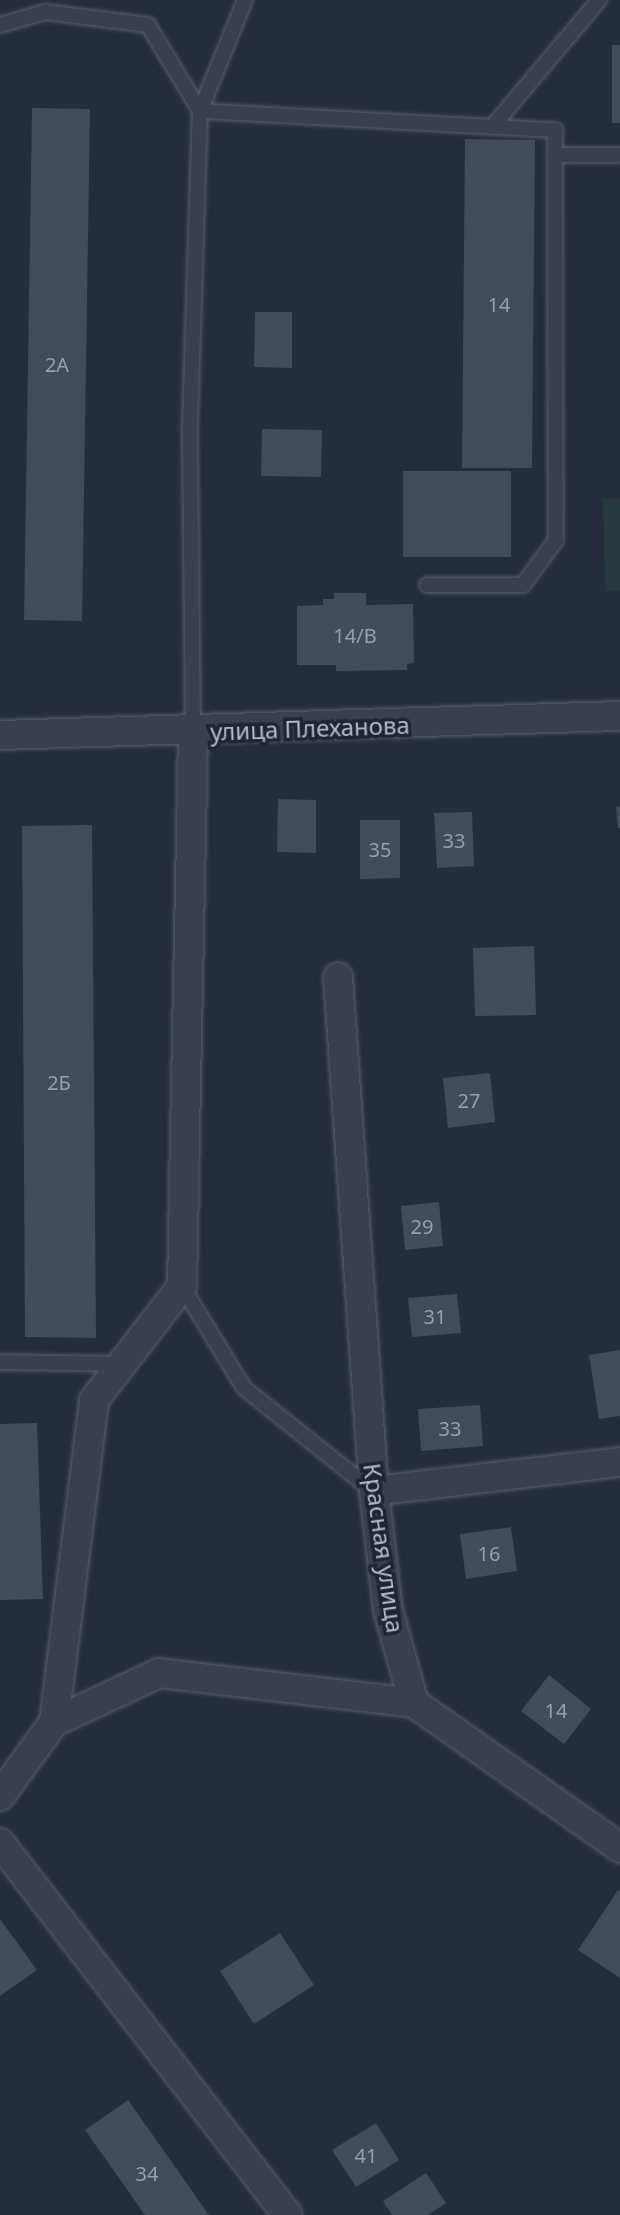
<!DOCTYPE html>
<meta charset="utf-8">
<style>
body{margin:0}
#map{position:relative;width:620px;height:2215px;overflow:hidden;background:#252d3c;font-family:"Noto Sans",sans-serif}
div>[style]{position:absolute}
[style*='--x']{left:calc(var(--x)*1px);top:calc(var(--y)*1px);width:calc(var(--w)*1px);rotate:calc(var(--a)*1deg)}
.green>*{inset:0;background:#27393d}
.building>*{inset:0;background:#424b5b}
.roads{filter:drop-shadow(0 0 2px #575d6a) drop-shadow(0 0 2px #575d6a)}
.service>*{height:14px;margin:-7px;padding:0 7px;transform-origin:7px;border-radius:7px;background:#393f4c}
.minor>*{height:28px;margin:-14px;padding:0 14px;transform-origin:14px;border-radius:14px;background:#393f4c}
span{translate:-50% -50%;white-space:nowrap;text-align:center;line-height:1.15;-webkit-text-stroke:7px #1e2431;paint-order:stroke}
.number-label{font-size:20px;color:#989eac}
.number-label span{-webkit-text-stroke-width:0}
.street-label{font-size:24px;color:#b5bac7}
</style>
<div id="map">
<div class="green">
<div style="clip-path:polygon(620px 498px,620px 591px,605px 591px,603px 499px)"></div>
</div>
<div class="building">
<div style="clip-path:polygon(612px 45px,620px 45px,620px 123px,612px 123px)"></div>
<div style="clip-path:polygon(32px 108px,90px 109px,82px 621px,24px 620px)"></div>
<div style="clip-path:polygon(465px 139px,535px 140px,532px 468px,462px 468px)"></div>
<div style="clip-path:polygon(255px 312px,292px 312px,292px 368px,254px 367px)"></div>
<div style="clip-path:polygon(262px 429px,322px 430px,321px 477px,261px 476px)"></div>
<div style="clip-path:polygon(403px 471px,511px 471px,511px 557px,403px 557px)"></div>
<div style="clip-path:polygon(334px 593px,366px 593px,366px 605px,413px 604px,414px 663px,407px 664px,407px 670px,336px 671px,336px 665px,297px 665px,297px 606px,323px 605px,323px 599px,334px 599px)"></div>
<div style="clip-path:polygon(278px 799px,316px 800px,316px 853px,277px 852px)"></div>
<div style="clip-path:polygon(620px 806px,620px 828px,618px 828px,616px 807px)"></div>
<div style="clip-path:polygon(472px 812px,474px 866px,437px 868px,434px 813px)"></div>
<div style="clip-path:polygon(360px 820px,400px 820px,400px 878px,360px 879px)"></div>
<div style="clip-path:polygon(92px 825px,96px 1338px,25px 1337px,22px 826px)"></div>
<div style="clip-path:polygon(534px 946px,536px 1015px,475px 1016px,473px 948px)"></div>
<div style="clip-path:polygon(490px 1073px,495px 1122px,448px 1128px,443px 1078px)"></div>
<div style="clip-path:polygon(439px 1202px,443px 1246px,405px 1250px,401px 1206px)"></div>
<div style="clip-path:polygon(457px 1294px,461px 1333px,412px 1337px,408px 1298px)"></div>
<div style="clip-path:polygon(620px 1350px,620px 1416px,599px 1419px,589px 1355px)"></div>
<div style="clip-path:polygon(480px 1405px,483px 1446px,421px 1451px,418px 1409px)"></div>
<div style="clip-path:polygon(37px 1423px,43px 1599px,0 1600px,0 1424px)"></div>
<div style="clip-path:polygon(511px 1527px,517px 1571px,466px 1579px,460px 1534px)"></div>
<div style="clip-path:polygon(549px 1675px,591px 1709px,564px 1744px,521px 1711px)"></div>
<div style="clip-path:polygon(618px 1890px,620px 1891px,620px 1978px,578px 1950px)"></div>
<div style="clip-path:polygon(0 1919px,37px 1970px,0 1996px)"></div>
<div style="clip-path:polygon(280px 1933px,314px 1985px,254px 2024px,220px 1971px)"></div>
<div style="clip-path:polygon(128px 2100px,209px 2215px,145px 2215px,85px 2130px)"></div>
<div style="clip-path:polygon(376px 2123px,399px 2160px,356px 2187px,332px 2150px)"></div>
<div style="clip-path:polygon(426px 2173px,446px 2203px,428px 2215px,392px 2215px,383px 2201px)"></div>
</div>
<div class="roads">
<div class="service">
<div style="--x:0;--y:25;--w:47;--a:-16.1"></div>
<div style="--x:45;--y:12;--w:104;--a:7.2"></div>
<div style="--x:148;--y:25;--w:100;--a:58.8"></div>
<div style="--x:200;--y:111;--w:356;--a:3.1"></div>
<div style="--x:555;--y:130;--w:410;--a:89.9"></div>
<div style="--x:556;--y:540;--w:56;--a:126.3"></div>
<div style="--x:523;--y:585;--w:96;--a:180"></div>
<div style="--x:493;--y:126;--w:165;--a:-49.9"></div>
<div style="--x:555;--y:155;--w:65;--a:0"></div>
<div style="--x:193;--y:732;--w:307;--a:-90.6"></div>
<div style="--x:190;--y:425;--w:314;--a:-88.2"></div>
<div style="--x:200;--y:111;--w:120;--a:-67.9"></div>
<div style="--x:182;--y:1286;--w:119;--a:58.7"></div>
<div style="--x:244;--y:1388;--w:164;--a:38.6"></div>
<div style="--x:0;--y:1362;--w:122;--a:0.9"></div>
</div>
<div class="minor">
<div style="--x:0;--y:735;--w:620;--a:-1.76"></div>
<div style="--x:374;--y:1491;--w:248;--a:-6.7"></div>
<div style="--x:414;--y:1703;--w:252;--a:35.1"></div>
<div style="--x:54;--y:1722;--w:324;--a:-82.9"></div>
<div style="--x:94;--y:1400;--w:144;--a:-52.3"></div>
<div style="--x:182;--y:1286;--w:554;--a:-88.86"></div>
<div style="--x:0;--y:1796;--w:92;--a:-53.9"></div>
<div style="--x:54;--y:1722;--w:116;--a:-25"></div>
<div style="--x:159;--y:1673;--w:257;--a:6.7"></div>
<div style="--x:414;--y:1703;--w:97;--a:-105.6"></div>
<div style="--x:388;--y:1610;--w:120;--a:-96.7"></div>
<div style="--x:374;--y:1491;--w:515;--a:-94.01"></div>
<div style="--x:0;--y:1843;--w:470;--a:52.3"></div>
</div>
</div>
<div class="number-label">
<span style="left:499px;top:304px">14</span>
<span style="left:57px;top:364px">2А</span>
<span style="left:355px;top:635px">14/В</span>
<span style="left:454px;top:840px">33</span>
<span style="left:380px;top:849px">35</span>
<span style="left:59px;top:1082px">2Б</span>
<span style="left:469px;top:1100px">27</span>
<span style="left:422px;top:1226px">29</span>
<span style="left:435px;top:1316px">31</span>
<span style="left:450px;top:1428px">33</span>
<span style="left:489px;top:1553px">16</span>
<span style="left:556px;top:1710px">14</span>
<span style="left:366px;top:2155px">41</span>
<span style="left:147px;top:2173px">34</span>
</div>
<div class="street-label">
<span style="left:310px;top:728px;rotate:-2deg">улица Плеханова</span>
<span style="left:384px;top:1548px;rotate:82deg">Красная улица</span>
</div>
</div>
